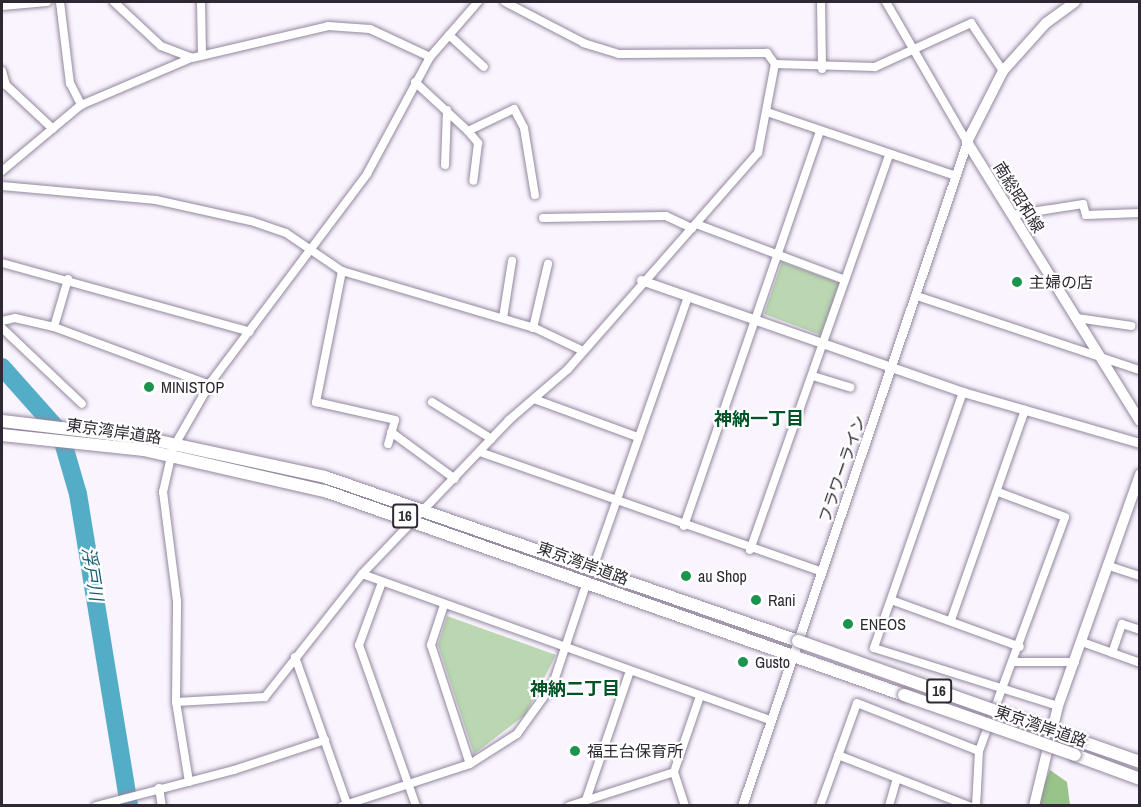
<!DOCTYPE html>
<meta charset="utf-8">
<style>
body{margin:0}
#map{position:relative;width:1141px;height:807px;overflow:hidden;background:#faf4fe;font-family:"Archivo Narrow","Noto Sans JP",sans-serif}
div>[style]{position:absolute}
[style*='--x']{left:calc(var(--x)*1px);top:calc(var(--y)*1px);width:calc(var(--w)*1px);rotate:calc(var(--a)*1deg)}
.green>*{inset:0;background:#bad7b1}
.forest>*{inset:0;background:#98c389}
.river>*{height:18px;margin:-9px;padding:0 9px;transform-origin:9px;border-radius:9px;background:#54adc7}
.roads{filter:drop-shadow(0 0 2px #93879e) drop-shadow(0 0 2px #93879e)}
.minor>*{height:8px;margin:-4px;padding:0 4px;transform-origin:4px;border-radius:4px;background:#fff}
.tertiary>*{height:9px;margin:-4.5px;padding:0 4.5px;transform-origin:4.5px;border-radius:4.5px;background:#fff}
.secondary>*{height:10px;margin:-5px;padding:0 5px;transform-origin:5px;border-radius:5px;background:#fff}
.trunk>*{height:12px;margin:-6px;padding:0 6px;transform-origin:6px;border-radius:6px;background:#fff}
.bridges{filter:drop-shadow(0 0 2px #93879e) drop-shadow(0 0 2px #93879e)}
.trunk-bridge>*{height:12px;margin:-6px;padding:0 6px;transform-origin:6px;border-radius:6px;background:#fff}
.dots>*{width:16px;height:16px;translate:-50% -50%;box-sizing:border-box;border:3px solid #fff;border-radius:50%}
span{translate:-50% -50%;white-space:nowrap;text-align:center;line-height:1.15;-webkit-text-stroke:4.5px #fff;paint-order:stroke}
.shield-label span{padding:2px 4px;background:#fff;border:2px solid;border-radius:4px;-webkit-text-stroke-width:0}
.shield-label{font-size:15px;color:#2d2832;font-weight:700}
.street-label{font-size:16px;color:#2d2832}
.poi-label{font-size:16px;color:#2d2832}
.left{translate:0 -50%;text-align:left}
.neighbourhood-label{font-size:18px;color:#005227;font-weight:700}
.water-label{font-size:18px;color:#175f72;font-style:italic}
.frame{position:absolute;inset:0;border:3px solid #2d2832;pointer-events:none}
</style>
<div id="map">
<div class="green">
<div style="clip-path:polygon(782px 262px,840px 283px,821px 335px,764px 314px)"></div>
<div style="clip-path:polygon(447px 616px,556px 655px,525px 715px,474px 754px,438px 645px)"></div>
</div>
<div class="forest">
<div style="clip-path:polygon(1050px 770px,1067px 782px,1070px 805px,1035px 806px)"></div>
</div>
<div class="river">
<div style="--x:2;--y:367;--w:87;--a:48.3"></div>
<div style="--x:60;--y:432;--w:65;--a:73.8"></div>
<div style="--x:78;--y:494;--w:316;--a:80.7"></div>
</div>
<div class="roads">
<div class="minor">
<div style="--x:60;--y:2;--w:82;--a:83"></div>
<div style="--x:70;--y:83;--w:25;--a:63"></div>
<div style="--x:114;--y:2;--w:64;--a:43.1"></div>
<div style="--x:161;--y:46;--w:33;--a:21"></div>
<div style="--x:192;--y:58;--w:140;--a:-13.2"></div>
<div style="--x:328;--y:26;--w:42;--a:4.1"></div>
<div style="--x:370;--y:29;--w:66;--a:25"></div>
<div style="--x:201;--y:2;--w:52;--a:88.9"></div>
<div style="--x:821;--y:2;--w:67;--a:89.1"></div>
<div style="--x:886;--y:2;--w:162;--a:59.9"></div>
<div style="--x:2;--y:6;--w:45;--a:-5.1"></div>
<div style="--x:449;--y:35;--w:47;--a:42.4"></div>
<div style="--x:775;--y:64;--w:100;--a:1.7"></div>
<div style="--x:875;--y:67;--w:106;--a:-24.6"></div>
<div style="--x:971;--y:23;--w:58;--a:56.3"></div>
<div style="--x:2;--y:71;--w:15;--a:74"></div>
<div style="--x:6;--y:85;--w:64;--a:43.1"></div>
<div style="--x:415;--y:82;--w:72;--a:42.8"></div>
<div style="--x:468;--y:131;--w:51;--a:-25.6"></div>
<div style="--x:514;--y:109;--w:21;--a:62"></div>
<div style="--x:524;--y:128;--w:68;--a:80.7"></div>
<div style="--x:770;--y:113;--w:196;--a:18.7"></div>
<div style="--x:468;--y:131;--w:16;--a:50"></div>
<div style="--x:478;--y:143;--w:38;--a:97"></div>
<div style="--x:445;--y:165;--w:55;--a:-87.9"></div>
<div style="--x:2;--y:171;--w:103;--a:-39.9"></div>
<div style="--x:81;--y:105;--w:120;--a:-23.1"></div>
<div style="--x:2;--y:186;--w:155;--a:5.2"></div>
<div style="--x:156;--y:200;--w:97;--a:12.5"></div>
<div style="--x:251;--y:221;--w:37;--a:19"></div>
<div style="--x:286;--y:233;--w:68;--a:34.2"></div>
<div style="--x:342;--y:271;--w:201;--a:16.5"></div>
<div style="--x:535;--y:328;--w:53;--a:25.6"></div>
<div style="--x:1012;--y:215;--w:72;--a:-8.8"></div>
<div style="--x:1083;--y:204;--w:11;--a:75"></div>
<div style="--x:1086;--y:215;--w:54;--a:-2.1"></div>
<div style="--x:543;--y:218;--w:123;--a:-0.9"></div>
<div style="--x:666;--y:216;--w:29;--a:25"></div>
<div style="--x:696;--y:224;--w:159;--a:20.6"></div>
<div style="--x:2;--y:263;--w:257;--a:15.5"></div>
<div style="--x:342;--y:271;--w:134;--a:101.2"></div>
<div style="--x:316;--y:402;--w:81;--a:12.8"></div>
<div style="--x:395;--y:420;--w:25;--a:106"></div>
<div style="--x:917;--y:296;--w:235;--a:18.4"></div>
<div style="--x:503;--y:318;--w:58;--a:-81"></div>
<div style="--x:1077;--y:318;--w:55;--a:8.4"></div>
<div style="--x:2;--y:321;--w:13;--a:-13"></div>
<div style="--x:15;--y:318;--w:40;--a:13"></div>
<div style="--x:54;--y:327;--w:166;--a:20.4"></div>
<div style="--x:54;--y:327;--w:50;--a:-73.7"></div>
<div style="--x:2;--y:328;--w:110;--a:43.5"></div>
<div style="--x:533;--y:328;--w:66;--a:-76.8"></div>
<div style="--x:813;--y:376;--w:39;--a:17"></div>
<div style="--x:963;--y:392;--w:271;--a:109.2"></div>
<div style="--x:874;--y:648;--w:193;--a:17.5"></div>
<div style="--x:534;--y:399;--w:111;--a:20.1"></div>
<div style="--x:432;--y:402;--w:70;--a:31.7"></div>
<div style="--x:391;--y:432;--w:79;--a:36.3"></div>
<div style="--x:480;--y:452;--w:362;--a:19.3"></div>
<div style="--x:684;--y:526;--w:417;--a:-71"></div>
<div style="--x:750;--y:550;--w:419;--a:-70.6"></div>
<div style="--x:1109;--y:566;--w:33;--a:18"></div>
<div style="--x:593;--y:568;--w:287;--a:-70.7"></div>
<div style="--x:362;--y:574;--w:431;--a:19.7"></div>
<div style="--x:381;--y:585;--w:64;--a:110.1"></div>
<div style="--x:359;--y:645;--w:171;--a:70.5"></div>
<div style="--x:891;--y:600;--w:137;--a:20"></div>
<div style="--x:443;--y:608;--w:39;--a:108"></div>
<div style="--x:431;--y:645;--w:125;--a:71.9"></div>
<div style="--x:951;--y:620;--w:223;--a:-70.6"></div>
<div style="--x:1082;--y:642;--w:62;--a:19.9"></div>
<div style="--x:1112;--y:653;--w:31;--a:-71"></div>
<div style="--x:1122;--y:624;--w:19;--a:18"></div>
<div style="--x:295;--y:657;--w:156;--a:70.5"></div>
<div style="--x:1014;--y:662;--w:61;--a:0"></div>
<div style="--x:176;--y:702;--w:89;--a:-3.2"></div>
<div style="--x:265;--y:697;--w:157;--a:-51.7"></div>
<div style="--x:362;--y:574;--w:213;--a:-46.3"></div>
<div style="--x:509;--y:420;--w:78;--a:-40.8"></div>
<div style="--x:568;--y:369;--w:288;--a:-48.7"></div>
<div style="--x:758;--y:153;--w:91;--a:-79.2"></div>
<div style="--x:775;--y:64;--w:14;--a:-126"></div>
<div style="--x:767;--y:53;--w:148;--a:179.6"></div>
<div style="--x:619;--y:54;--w:37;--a:-163"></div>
<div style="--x:584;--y:43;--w:89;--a:-152.6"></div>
<div style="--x:979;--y:751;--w:249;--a:-69.8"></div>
<div style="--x:1065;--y:517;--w:72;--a:-159.5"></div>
<div style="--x:838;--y:755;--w:141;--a:21.3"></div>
<div style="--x:189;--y:782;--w:81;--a:-99.2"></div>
<div style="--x:176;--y:702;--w:101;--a:-89.4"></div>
<div style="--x:177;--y:601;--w:110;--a:-97.3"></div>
<div style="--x:163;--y:492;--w:45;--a:-77.2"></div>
<div style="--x:173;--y:448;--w:76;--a:-60.1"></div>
<div style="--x:211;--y:382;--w:260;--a:-53.1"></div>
<div style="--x:367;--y:174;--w:133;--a:-61.7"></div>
<div style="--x:430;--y:57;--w:73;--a:-48.9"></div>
<div style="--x:159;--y:788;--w:18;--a:81"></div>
<div style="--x:586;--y:800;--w:133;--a:-71.2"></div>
<div style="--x:96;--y:806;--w:143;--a:-14.6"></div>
<div style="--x:234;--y:770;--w:96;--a:-18.2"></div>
<div style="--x:342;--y:806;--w:135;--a:-18.2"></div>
<div style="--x:470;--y:764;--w:56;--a:-32.6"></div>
<div style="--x:517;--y:734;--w:62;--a:-54.2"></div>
<div style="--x:553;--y:684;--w:108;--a:-71.6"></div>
<div style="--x:569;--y:806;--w:110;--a:-17.9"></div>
<div style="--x:685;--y:806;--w:36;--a:-108"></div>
<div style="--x:674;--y:772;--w:77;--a:-71.1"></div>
<div style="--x:820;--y:806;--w:109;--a:-70.2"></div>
<div style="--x:857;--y:703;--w:131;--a:21.5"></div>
<div style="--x:979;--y:751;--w:55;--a:93.1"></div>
<div style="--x:889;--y:806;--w:29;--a:-74"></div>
</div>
<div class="tertiary">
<div style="--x:641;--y:280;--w:341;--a:19.2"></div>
<div style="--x:963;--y:392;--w:184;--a:16.1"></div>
<div style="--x:742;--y:806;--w:701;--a:-71.28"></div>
</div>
<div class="secondary">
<div style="--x:1075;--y:2;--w:36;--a:144"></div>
<div style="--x:1046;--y:23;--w:64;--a:131.9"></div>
<div style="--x:1003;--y:71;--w:80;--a:116.9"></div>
<div style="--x:967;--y:142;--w:328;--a:58.2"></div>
<div style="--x:1034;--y:806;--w:103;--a:-76.5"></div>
<div style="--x:1058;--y:706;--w:246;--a:-70.5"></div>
</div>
<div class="trunk">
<div style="--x:2;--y:421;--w:144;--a:6.8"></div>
<div style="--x:145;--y:438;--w:184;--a:12.2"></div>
<div style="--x:325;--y:477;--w:501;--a:19.12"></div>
<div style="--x:2;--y:435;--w:143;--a:6"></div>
<div style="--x:144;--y:450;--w:186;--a:12.8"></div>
<div style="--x:325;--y:491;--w:614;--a:19.41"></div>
<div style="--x:1080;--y:741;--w:64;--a:19.3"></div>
<div style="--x:1075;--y:755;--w:69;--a:20.3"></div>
</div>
</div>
<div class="bridges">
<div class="trunk-bridge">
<div style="--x:798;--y:641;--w:299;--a:19.5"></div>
<div style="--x:904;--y:695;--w:181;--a:19.3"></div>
</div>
</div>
<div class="dots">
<div style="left:1017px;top:282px;background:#1c9450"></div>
<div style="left:149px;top:387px;background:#1c9450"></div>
<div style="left:686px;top:576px;background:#1c9450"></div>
<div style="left:756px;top:600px;background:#1c9450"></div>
<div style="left:848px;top:624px;background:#1c9450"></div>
<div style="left:743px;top:662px;background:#1c9450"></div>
<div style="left:575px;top:751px;background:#1c9450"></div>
</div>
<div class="shield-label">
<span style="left:405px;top:516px">16</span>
<span style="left:939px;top:691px">16</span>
</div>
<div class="street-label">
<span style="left:1019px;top:197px;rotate:58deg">南総昭和線</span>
<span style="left:114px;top:431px;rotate:8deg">東京湾岸道路</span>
<span style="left:842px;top:469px;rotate:-71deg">フラワーライン</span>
<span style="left:583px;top:563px;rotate:20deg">東京湾岸道路</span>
<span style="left:1041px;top:726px;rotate:19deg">東京湾岸道路</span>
</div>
<div class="poi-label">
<span class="left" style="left:1029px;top:282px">主婦の店</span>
<span class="left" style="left:161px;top:387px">MINISTOP</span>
<span class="left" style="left:698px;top:576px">au Shop</span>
<span class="left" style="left:768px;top:600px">Rani</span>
<span class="left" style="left:860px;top:624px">ENEOS</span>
<span class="left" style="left:755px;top:662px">Gusto</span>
<span class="left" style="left:587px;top:751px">福王台保育所</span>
</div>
<div class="neighbourhood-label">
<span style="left:759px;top:419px">神納一丁目</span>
<span style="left:575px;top:689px">神納二丁目</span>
</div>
<div class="water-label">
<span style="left:92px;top:574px;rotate:81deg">浮戸川</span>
</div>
<div class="frame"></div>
</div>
